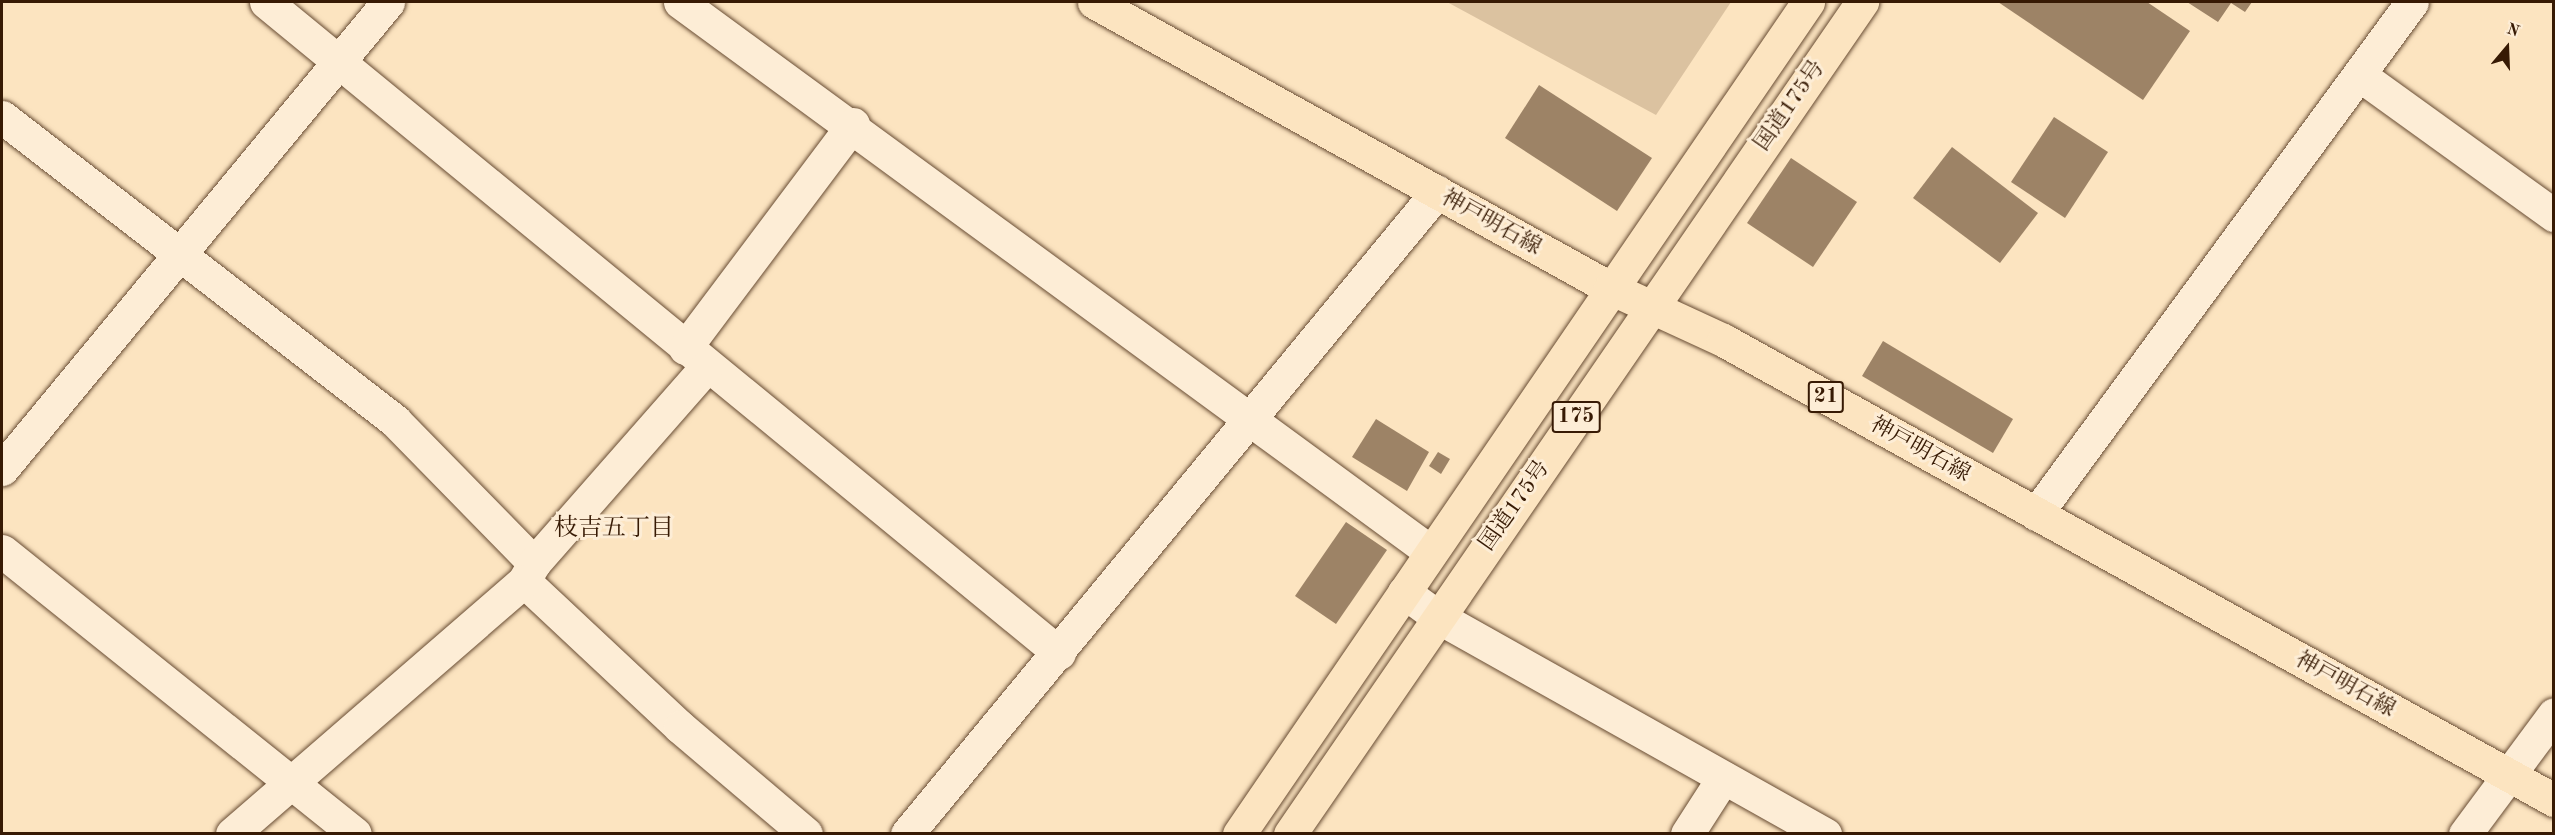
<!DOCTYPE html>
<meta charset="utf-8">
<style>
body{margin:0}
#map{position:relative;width:2555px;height:835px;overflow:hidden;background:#fce4c0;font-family:"Old Standard TT","Noto Serif JP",serif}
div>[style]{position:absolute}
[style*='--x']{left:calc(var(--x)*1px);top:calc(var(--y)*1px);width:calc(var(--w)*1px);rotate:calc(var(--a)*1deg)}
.green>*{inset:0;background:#dbc2a0}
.building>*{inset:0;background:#9d8366}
.roads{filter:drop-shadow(0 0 2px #684c33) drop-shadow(0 0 2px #684c33)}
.minor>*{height:33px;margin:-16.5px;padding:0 16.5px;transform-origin:16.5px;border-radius:16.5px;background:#fdedd6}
.major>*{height:33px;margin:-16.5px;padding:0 16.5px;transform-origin:16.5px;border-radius:16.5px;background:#fce4c0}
.highway>*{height:33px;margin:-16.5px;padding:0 16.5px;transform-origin:16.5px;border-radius:16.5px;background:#fce4c0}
span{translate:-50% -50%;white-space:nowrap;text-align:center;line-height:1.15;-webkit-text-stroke:6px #fdedd6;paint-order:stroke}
.shield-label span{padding:2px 4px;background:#fdedd6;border:2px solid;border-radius:4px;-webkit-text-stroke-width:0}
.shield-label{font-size:21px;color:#371a04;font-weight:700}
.street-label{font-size:22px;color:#371a04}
.neighbourhood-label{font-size:24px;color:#371a04}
.frame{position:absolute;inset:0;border:3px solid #371a04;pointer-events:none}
.north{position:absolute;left:2477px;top:18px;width:60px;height:60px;-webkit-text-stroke:4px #fdedd6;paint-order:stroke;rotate:19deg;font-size:16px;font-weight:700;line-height:24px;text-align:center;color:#371a04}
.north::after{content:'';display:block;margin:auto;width:21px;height:27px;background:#371a04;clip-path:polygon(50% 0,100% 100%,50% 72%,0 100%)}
</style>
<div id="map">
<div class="green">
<div style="clip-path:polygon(1447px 2px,1731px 2px,1656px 115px)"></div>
</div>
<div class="building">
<div style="clip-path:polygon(1998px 2px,2147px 2px,2190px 31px,2143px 100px)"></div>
<div style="clip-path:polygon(2187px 2px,2252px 2px,2245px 12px,2231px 3px,2218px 22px)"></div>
<div style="clip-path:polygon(1539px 85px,1652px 158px,1617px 211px,1505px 138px)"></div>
<div style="clip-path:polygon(2054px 117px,2108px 152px,2065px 218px,2011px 182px)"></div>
<div style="clip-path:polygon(1952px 147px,2038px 213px,2000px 263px,1913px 198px)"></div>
<div style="clip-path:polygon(1791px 158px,1857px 202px,1813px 267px,1747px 223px)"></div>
<div style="clip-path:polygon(1883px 341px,2013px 419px,1993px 453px,1862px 376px)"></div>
<div style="clip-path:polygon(1376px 419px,1429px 452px,1407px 491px,1352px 457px)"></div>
<div style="clip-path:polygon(1438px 452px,1450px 459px,1441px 474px,1429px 466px)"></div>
<div style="clip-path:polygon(1346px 522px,1387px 550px,1336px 624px,1295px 596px)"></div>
</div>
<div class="roads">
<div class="minor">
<div style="--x:266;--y:2;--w:1026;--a:39.38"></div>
<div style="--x:680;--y:2;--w:931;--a:36.22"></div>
<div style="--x:2361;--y:76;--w:238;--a:35.8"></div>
<div style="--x:2;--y:117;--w:497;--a:37.7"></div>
<div style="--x:395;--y:421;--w:199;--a:45.6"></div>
<div style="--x:534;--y:563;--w:21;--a:119"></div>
<div style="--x:524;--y:581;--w:214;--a:43.1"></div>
<div style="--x:680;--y:727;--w:165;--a:40.3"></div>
<div style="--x:685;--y:348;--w:280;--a:-53.1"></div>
<div style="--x:2;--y:469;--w:606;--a:-50.42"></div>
<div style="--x:2036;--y:514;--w:635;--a:-53.71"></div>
<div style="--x:2;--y:551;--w:452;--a:38.7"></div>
<div style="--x:534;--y:563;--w:262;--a:-48.7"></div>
<div style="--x:1404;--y:592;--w:42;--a:36.3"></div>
<div style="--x:1438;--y:617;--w:444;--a:29.3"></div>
<div style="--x:232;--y:834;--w:386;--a:-40.9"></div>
<div style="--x:907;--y:834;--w:833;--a:-50.46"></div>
<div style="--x:1687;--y:834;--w:67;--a:-57.3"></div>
<div style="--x:2465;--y:834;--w:149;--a:-53.4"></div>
</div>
<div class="major">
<div style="--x:1094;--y:2;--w:590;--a:29"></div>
<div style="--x:1610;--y:288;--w:124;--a:24.7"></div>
<div style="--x:1723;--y:340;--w:950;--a:28.97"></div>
</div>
<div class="highway">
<div style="--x:1239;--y:834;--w:1008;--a:-55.63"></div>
<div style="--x:1290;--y:834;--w:1010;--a:-55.49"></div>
</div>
</div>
<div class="shield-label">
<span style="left:1826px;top:397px">21</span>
<span style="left:1576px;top:417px">175</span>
</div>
<div class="street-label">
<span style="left:1790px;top:106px;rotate:-55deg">国道175号</span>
<span style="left:1491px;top:223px;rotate:29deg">神戸明石線</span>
<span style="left:1920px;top:450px;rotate:29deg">神戸明石線</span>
<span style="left:1515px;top:506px;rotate:-55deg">国道175号</span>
<span style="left:2345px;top:685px;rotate:29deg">神戸明石線</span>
</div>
<div class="neighbourhood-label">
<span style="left:614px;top:530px">枝吉五丁目</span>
</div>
<div class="frame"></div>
<div class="north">N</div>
</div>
